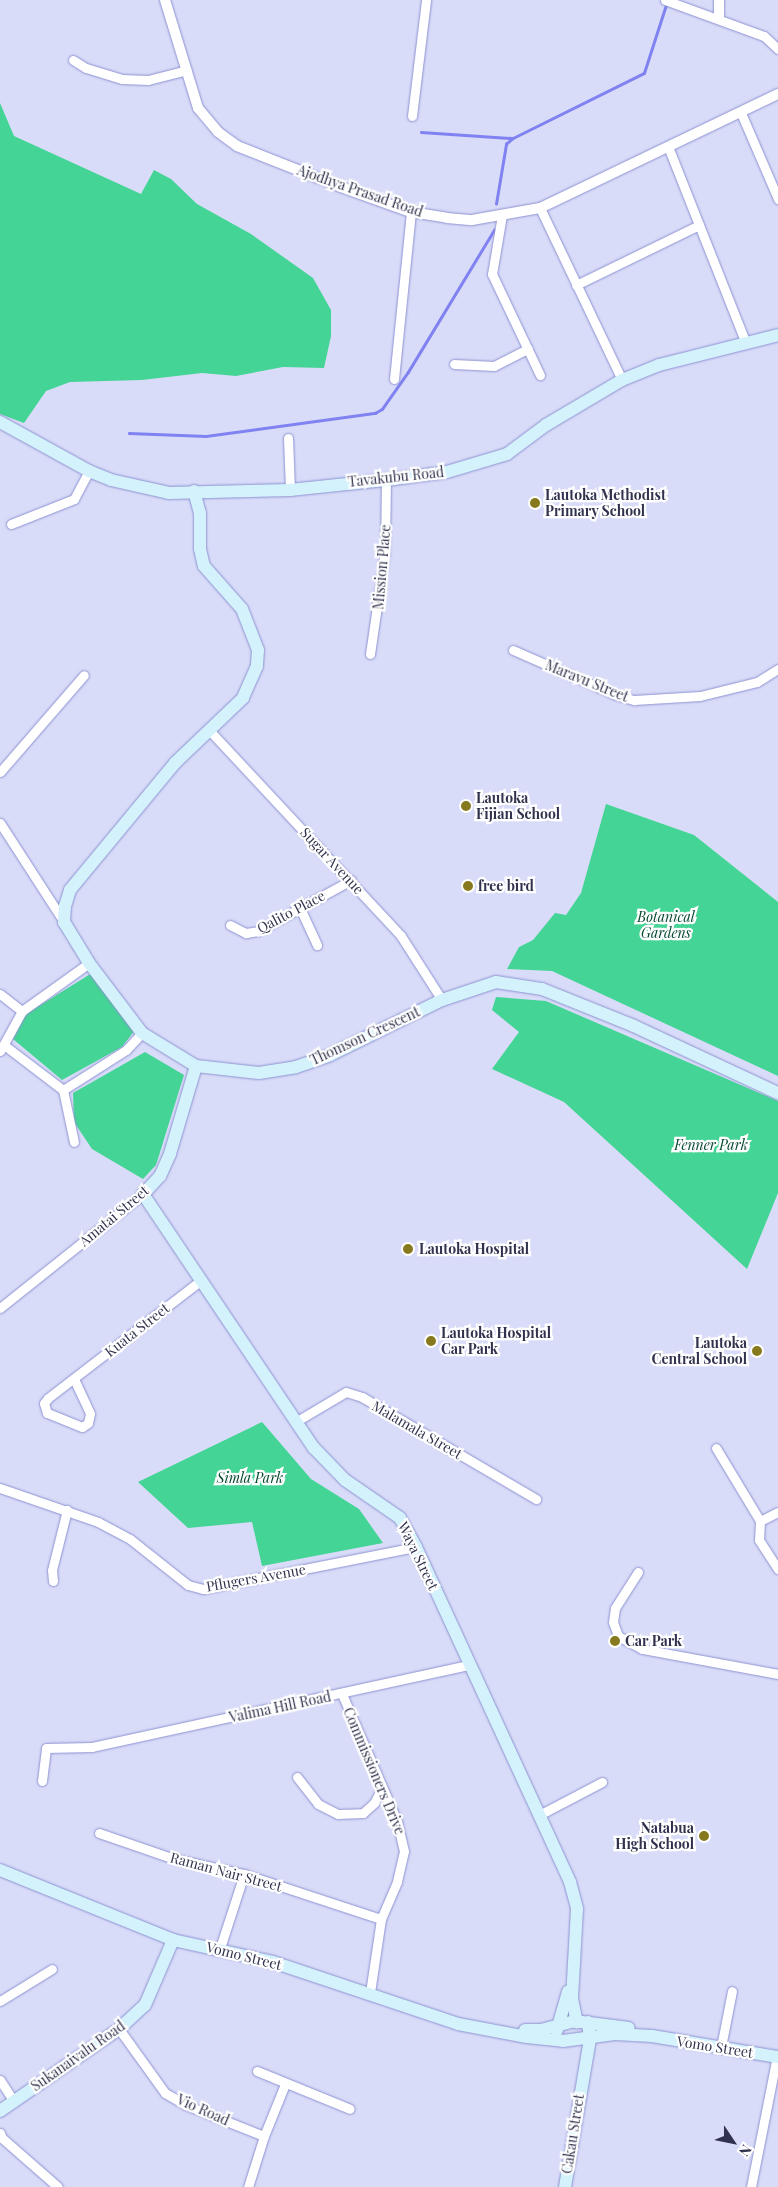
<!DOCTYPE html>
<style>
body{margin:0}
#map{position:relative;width:778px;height:2187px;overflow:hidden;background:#d9dcf8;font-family:"Playfair Display",serif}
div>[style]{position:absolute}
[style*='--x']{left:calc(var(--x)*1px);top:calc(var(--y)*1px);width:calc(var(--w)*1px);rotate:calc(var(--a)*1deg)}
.green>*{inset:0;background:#44d495}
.stream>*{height:2.5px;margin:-1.25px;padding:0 1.25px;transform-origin:1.25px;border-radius:1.25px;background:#8082f1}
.roads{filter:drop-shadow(0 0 1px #8d92d2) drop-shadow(0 0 1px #8d92d2)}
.minor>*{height:9px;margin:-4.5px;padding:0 4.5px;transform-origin:4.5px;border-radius:4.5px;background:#fff}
.tertiary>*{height:10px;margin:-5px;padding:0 5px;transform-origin:5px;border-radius:5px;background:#fff}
.secondary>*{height:12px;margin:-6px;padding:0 6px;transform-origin:6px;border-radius:6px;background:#d4f2fb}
.dots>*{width:14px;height:14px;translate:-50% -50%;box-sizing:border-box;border:2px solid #fff;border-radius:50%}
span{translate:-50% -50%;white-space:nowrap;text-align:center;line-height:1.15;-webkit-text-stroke:4.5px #fff;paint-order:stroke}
.street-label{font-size:14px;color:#31334e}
.poi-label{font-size:14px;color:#31334e;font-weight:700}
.left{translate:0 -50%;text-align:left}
.right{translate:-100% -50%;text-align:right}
.park-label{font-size:14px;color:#07492f;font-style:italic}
.north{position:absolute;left:708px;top:2117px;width:50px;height:50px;-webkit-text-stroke:4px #fff;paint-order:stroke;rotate:124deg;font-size:14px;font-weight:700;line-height:20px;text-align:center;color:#31334e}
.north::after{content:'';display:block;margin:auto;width:18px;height:22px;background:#31334e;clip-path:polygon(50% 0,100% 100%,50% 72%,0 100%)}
</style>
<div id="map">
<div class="green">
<div style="clip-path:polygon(0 103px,14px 136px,141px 194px,154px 170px,171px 179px,197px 204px,251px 234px,313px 278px,331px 310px,331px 336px,324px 368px,283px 367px,236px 376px,202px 373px,142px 380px,70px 382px,46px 391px,24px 423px,0 414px)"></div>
<div style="clip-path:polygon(606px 804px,694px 835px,778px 902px,778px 1076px,552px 971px,507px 969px,519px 947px,533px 940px,555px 913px,566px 915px,581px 893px)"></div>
<div style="clip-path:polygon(100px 968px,138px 1026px,122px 1047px,62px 1080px,13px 1039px,26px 1014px)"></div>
<div style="clip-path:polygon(496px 997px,546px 1001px,778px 1101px,778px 1193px,747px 1269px,564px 1102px,492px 1069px,519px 1032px,492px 1010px)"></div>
<div style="clip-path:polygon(145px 1052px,184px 1075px,156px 1165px,143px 1179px,92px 1149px,74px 1122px,73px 1093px)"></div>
<div style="clip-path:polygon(262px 1422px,311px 1479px,359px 1509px,383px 1543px,262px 1566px,252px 1522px,188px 1528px,138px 1482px)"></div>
</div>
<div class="stream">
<div style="--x:421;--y:132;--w:91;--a:3.8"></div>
<div style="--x:496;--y:204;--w:61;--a:-80.5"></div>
<div style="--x:506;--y:144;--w:9;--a:-41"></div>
<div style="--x:513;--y:138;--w:146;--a:-26.4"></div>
<div style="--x:644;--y:73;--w:71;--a:-72.1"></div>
<div style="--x:129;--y:433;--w:77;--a:2.2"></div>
<div style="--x:206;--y:436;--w:171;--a:-7.8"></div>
<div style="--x:375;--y:413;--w:8;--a:-30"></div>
<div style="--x:382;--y:409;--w:45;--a:-54.9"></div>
<div style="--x:408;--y:372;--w:166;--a:-58.8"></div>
</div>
<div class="roads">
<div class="minor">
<div style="--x:665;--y:0;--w:105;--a:20"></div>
<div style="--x:764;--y:36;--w:19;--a:43"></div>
<div style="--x:73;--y:60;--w:15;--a:32"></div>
<div style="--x:86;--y:68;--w:38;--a:17"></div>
<div style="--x:122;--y:79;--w:26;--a:2"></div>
<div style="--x:148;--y:80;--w:40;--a:-14.4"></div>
<div style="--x:741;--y:113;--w:94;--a:66.7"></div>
<div style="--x:412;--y:116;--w:117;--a:-83.1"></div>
<div style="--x:669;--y:149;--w:209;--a:68.4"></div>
<div style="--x:540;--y:208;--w:191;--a:64.5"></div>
<div style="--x:502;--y:215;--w:60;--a:99.6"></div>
<div style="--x:492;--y:274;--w:112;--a:64.6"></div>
<div style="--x:576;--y:285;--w:137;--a:-26"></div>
<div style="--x:454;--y:364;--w:40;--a:2.9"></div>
<div style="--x:494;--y:366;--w:38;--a:-27"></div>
<div style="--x:394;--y:379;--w:168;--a:-84.2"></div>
<div style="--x:288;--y:438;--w:52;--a:87.8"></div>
<div style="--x:11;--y:524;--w:68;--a:-21.6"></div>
<div style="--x:74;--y:499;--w:32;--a:-62"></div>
<div style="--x:513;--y:650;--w:112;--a:23.6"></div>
<div style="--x:616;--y:695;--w:19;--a:16"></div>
<div style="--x:634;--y:700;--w:66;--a:-3.5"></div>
<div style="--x:700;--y:696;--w:59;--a:-13.8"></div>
<div style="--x:757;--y:682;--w:25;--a:-32"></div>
<div style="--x:370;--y:654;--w:104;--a:-81.7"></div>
<div style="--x:385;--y:551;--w:72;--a:-89.2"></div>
<div style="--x:210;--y:731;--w:280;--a:47"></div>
<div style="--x:401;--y:936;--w:76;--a:57.4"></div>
<div style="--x:0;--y:772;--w:128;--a:-49.1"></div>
<div style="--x:0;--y:823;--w:118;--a:57.1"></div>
<div style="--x:300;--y:908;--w:41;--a:65.3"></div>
<div style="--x:230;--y:925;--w:18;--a:27"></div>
<div style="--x:246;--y:933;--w:12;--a:-9"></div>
<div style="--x:258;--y:931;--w:106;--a:-28.7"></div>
<div style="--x:0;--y:994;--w:28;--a:38"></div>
<div style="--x:4;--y:1045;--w:74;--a:37.3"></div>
<div style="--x:0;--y:1051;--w:46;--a:-61.2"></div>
<div style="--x:22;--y:1011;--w:82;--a:-35.6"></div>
<div style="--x:63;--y:1090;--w:75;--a:-32.4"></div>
<div style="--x:126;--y:1050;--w:23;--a:-47"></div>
<div style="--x:63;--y:1090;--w:53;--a:78.1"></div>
<div style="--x:0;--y:1308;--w:183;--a:-38.6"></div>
<div style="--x:74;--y:1379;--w:38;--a:65"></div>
<div style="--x:90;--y:1414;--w:9;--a:103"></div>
<div style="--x:88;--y:1423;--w:7;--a:146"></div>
<div style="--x:82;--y:1427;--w:38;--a:-158"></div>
<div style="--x:47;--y:1413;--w:10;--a:-107"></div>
<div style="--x:44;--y:1403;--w:6;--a:-51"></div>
<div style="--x:48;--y:1398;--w:192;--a:-37.6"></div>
<div style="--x:297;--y:1421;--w:57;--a:-30.6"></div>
<div style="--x:346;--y:1392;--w:17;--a:17"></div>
<div style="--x:362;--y:1397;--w:202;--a:30.4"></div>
<div style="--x:716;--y:1448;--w:85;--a:58.9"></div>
<div style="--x:760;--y:1521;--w:19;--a:93"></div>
<div style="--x:759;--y:1540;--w:35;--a:57"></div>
<div style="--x:0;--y:1488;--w:104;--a:19.1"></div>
<div style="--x:98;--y:1522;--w:36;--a:28"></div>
<div style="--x:130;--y:1539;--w:74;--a:38.4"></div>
<div style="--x:188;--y:1585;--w:16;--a:15"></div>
<div style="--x:203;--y:1589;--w:217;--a:-11.2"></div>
<div style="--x:760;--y:1521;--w:20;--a:-27"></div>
<div style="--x:638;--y:1572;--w:43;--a:122.6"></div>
<div style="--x:615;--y:1608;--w:14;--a:98"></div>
<div style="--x:613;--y:1622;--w:15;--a:70"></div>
<div style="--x:618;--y:1636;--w:27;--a:28"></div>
<div style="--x:642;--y:1649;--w:138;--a:10.4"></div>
<div style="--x:53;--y:1581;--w:11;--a:-95"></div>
<div style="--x:52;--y:1570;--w:62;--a:-76"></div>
<div style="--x:342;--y:1694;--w:138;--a:66.6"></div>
<div style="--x:397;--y:1821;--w:31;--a:77"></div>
<div style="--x:404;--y:1851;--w:32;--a:103"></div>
<div style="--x:397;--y:1882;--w:40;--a:113.4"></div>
<div style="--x:381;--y:1919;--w:75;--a:98.5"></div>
<div style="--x:297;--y:1777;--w:34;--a:52"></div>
<div style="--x:318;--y:1804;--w:22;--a:27"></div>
<div style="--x:338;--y:1814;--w:25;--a:-2"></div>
<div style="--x:363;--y:1813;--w:15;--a:-42"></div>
<div style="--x:374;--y:1803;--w:17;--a:-62"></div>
<div style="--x:42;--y:1781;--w:33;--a:-83"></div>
<div style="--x:46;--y:1748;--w:46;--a:-1.2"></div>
<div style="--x:92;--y:1747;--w:384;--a:-12.3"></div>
<div style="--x:541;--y:1814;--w:69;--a:-27.7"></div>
<div style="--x:99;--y:1833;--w:76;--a:19.1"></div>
<div style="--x:171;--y:1858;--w:75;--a:12.4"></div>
<div style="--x:244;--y:1874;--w:144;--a:18.2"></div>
<div style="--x:220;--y:1948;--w:78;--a:-72"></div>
<div style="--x:0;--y:2001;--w:61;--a:-31.6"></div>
<div style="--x:119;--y:2029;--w:79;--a:54.3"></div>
<div style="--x:165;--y:2093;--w:24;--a:30"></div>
<div style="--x:186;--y:2105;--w:84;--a:21.7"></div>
<div style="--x:264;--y:2136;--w:53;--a:107.4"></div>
<div style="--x:721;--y:2047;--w:57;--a:-78.9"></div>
<div style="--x:257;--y:2071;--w:100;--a:22.2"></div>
<div style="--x:0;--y:2080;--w:24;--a:57"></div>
<div style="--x:0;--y:2133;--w:5;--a:68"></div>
<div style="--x:2;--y:2138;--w:74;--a:41.2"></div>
<div style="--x:264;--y:2136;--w:56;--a:-68"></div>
<div style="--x:751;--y:2187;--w:134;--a:-78.8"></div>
</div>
<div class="tertiary">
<div style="--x:165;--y:0;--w:113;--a:73"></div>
<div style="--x:198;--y:108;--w:31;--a:50"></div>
<div style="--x:218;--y:132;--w:24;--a:36"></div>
<div style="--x:237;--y:146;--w:112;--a:21.5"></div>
<div style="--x:341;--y:187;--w:74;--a:19.7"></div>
<div style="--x:411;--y:212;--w:36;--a:9"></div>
<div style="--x:447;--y:218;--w:25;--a:5"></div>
<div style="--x:472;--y:220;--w:69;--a:-10"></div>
<div style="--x:540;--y:208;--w:264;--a:-25.6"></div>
<div style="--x:719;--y:0;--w:18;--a:90"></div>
</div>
<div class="secondary">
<div style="--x:0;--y:422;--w:102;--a:28.8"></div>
<div style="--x:89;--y:471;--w:24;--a:22"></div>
<div style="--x:111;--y:480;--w:59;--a:12.6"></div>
<div style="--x:169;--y:493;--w:121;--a:-1.4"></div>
<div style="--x:290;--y:490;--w:105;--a:-6"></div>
<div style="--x:394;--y:479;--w:53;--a:-7.5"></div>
<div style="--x:447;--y:472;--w:63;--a:-16.7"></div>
<div style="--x:507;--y:454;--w:49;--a:-36.6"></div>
<div style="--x:546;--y:425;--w:88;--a:-30.6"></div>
<div style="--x:622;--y:380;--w:40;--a:-22"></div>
<div style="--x:659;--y:365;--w:123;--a:-14.1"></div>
<div style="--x:194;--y:491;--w:23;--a:75"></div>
<div style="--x:200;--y:513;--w:36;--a:90"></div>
<div style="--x:200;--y:549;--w:17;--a:77"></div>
<div style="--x:204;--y:566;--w:57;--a:48.5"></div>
<div style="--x:242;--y:609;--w:44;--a:68.7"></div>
<div style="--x:258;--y:650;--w:16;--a:94"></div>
<div style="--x:257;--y:666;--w:35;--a:114"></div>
<div style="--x:243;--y:698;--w:94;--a:136.3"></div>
<div style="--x:175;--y:763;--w:165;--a:129.6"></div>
<div style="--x:70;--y:890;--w:17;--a:107"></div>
<div style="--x:65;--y:906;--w:16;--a:94"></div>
<div style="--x:64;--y:922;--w:48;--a:58.6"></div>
<div style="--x:89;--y:963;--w:88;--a:52.9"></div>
<div style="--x:142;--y:1033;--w:63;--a:31.4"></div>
<div style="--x:196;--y:1066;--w:63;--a:6.3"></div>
<div style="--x:259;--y:1073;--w:37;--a:-9"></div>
<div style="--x:296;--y:1067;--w:36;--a:-19"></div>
<div style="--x:330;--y:1055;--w:125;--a:-26.2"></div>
<div style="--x:442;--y:1000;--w:57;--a:-18.4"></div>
<div style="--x:496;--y:982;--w:47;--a:8.7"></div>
<div style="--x:542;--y:989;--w:99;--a:21.9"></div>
<div style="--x:634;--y:1026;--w:159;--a:25"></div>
<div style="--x:196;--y:1066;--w:92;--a:106.5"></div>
<div style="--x:170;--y:1154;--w:24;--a:114"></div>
<div style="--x:160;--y:1176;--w:25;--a:133"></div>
<div style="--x:143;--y:1194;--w:306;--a:56.1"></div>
<div style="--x:314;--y:1448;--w:45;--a:45.9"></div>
<div style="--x:345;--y:1480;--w:67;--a:34.6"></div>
<div style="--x:400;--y:1518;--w:33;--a:61"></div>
<div style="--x:416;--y:1547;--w:369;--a:65.3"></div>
<div style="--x:570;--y:1882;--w:28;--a:75"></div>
<div style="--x:577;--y:1909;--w:90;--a:93.2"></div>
<div style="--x:572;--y:1999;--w:24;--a:78"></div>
<div style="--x:0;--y:1870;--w:187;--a:22"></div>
<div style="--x:173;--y:1940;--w:102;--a:12.4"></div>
<div style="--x:273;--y:1962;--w:195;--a:18.5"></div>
<div style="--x:458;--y:2024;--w:70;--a:10.7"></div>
<div style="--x:527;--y:2037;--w:36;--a:6"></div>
<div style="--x:563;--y:2041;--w:52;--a:-7.7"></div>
<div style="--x:615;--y:2034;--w:37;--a:3"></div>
<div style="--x:652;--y:2036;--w:128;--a:9.5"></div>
<div style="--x:525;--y:2030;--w:16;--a:0"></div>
<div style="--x:541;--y:2030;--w:34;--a:-15"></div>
<div style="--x:574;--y:2021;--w:55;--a:7.3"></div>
<div style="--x:557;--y:2030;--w:40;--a:-74"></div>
<div style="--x:0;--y:2111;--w:145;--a:-34.6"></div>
<div style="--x:119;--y:2029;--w:35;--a:-43"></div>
<div style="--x:145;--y:2005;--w:71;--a:-66.7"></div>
<div style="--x:565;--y:2187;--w:150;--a:-80.4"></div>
<div style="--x:590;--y:2039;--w:17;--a:-97"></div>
</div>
</div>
<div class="dots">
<div style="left:535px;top:503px;background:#87791d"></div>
<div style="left:466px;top:806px;background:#87791d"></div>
<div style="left:468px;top:886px;background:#87791d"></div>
<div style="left:408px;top:1249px;background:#87791d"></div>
<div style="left:431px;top:1341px;background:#87791d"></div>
<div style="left:757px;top:1351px;background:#87791d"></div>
<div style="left:615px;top:1641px;background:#87791d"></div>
<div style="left:704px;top:1836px;background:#87791d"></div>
</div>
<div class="street-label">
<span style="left:360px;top:191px;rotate:19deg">Ajodhya Prasad Road</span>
<span style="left:396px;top:477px;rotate:-6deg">Tavakubu Road</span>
<span style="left:382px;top:567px;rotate:-85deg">Mission Place</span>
<span style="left:587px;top:681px;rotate:22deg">Maravu Street</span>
<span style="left:332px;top:861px;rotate:47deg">Sugar Avenue</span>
<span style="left:291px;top:912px;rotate:-28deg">Qalito Place</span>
<span style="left:365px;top:1036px;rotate:-25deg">Thomson Crescent</span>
<span style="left:114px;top:1216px;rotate:-40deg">Amatai Street</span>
<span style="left:137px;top:1330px;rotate:-38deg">Kuata Street</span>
<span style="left:417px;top:1430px;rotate:30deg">Malamala Street</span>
<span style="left:418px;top:1556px;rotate:64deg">Waya Street</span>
<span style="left:256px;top:1578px;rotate:-10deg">Pflugers Avenue</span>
<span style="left:280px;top:1707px;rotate:-12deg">Valima Hill Road</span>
<span style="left:374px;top:1771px;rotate:67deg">Commissioners Drive</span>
<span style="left:226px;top:1872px;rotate:15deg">Raman Nair Street</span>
<span style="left:244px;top:1956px;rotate:14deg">Vomo Street</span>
<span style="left:715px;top:2047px;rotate:9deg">Vomo Street</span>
<span style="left:78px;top:2056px;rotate:-35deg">Sukanaivalu Road</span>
<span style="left:203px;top:2110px;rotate:24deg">Vio Road</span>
<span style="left:573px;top:2134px;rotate:-81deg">Cakau Street</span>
</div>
<div class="poi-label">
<span class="left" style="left:545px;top:503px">Lautoka Methodist<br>Primary School</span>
<span class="left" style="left:476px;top:806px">Lautoka<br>Fijian School</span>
<span class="left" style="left:478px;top:886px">free bird</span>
<span class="left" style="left:419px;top:1249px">Lautoka Hospital</span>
<span class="left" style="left:441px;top:1341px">Lautoka Hospital<br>Car Park</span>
<span class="right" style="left:747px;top:1351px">Lautoka<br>Central School</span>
<span class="left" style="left:625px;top:1641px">Car Park</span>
<span class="right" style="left:694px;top:1836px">Natabua<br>High School</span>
</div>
<div class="park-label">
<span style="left:666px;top:925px">Botanical<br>Gardens</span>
<span style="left:711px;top:1145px">Fenner Park</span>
<span style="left:250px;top:1478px">Simla Park</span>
</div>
<div class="north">N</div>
</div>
